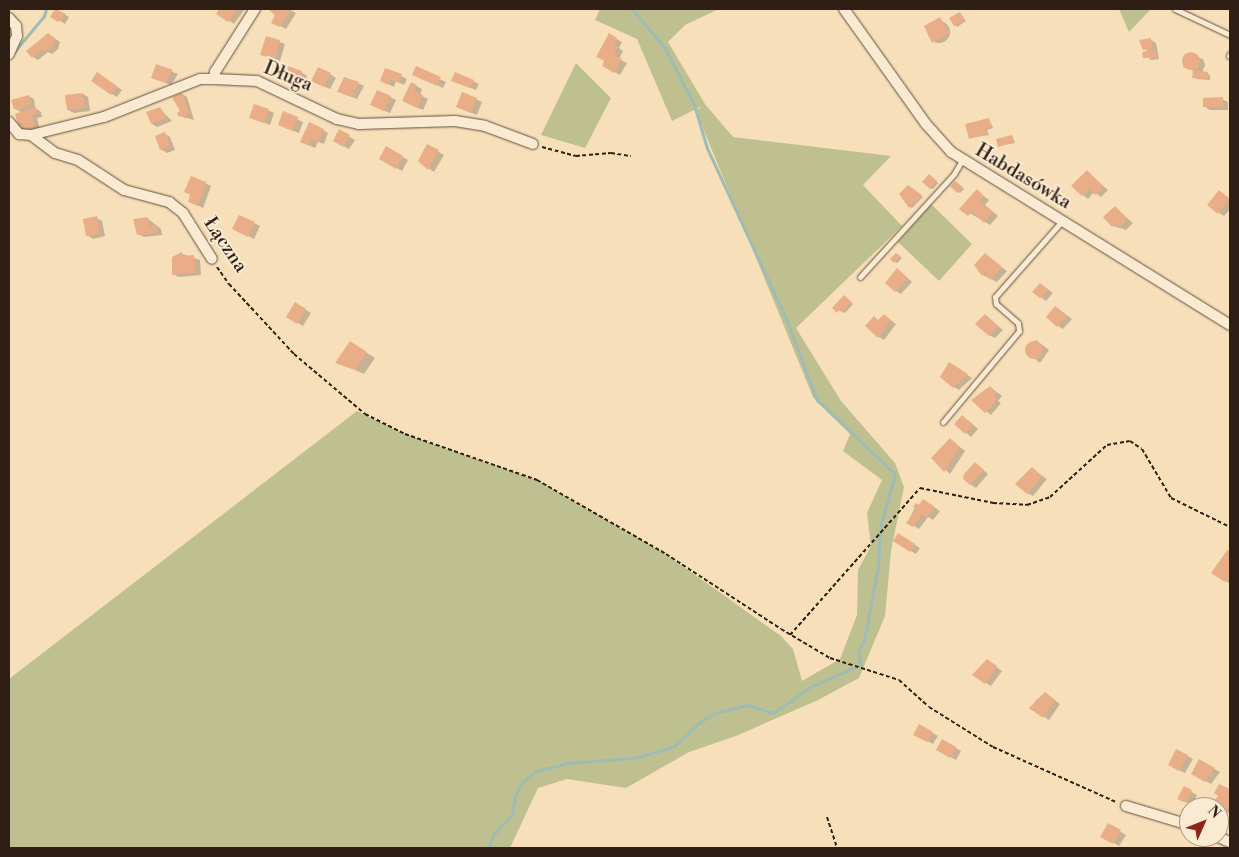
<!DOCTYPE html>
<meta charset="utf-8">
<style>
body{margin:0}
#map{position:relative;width:1239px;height:857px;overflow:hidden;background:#f7dfba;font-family:"Libre Bodoni",serif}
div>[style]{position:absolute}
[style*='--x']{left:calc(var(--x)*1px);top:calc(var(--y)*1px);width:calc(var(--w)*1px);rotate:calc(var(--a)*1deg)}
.green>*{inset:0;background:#bec18f}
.shadow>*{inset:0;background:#0003}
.round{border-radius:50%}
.stream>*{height:3px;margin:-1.5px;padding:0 1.5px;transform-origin:1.5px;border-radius:1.5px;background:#9ebcb5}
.building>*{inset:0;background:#e9ae87}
.path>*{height:2px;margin-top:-1px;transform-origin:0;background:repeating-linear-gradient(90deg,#2f1e14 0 4px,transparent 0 6.5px)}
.roads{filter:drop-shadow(0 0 1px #614e3e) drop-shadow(0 0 1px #614e3e)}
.lane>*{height:5px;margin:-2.5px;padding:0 2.5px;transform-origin:2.5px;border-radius:2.5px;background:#faead2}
.street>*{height:10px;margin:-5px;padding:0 5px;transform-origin:5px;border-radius:5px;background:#faead2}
span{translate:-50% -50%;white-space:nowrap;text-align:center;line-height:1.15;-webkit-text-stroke:4px #faead2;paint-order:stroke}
.street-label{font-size:19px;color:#2f1e14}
.frame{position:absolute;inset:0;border:10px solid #2f1e14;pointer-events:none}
.north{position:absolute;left:1179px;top:797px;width:50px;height:50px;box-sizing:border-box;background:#faead2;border:1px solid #a99886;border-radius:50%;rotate:46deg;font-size:14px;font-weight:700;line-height:20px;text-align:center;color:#2f1e14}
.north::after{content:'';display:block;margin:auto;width:18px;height:22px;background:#8f2418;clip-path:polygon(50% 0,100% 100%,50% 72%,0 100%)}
</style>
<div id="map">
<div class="green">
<div style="clip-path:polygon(600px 9px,719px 9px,685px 25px,668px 42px,705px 104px,733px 137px,891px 156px,863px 185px,902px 226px,796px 328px,841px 401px,895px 463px,904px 487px,891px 551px,885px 616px,859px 678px,818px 700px,736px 736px,689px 752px,626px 788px,567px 779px,538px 788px,510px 848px,9px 848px,9px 679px,357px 411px,405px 434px,537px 480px,666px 554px,781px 636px,793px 649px,802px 681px,840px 659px,857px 615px,858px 570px,871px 546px,867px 513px,882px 480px,843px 451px,850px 434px,813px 397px,696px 111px,702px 106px,672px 121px,637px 39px,595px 20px)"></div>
<div style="clip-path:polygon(1119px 9px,1151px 9px,1129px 32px)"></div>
<div style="clip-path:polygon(576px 63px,611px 98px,585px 148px,541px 135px)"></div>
<div style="clip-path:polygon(931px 204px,972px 244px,939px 281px,898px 242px)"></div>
</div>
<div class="shadow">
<div style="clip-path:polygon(56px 9px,69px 17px,65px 24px,52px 16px)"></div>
<div style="clip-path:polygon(221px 9px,242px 9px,244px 10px,234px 24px,218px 13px)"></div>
<div style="clip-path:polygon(288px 9px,296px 13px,286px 29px,273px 22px,277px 14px,269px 10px)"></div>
<div style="clip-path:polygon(960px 14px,966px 21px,957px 27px,955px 25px)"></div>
<div class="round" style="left:928px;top:21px;width:22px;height:22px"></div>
<div style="clip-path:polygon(9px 27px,16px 34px,9px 40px)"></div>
<div style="clip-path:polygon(48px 34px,60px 42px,58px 49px,52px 54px,48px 52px,38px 60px,33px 57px)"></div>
<div style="clip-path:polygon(609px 35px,622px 42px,619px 48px,623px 51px,619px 59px,627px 63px,620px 75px,603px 66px)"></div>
<div style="clip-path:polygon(267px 37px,285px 44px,280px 61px,262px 54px)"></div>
<div style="clip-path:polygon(1151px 40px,1156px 43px,1159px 59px,1151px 60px,1144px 53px,1148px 52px,1140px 41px)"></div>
<div style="clip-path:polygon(1185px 54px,1203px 59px,1205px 65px,1202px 73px,1210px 75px,1210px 80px,1196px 79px,1194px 71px,1183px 67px)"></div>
<div style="clip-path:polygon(157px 66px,178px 74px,171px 85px,153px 78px)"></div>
<div style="clip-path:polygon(416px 68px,446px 82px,443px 88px,419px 77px)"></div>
<div style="clip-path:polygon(301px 72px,307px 76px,303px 87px,291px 82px)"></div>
<div style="clip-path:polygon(330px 74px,336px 78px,330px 89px,318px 84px)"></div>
<div style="clip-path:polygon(401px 76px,407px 79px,404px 85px,396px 81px,394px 87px,381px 81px)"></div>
<div style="clip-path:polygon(102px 77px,122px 90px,117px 97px,112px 94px)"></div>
<div style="clip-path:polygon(473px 81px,479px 84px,476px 90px,458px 83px)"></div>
<div style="clip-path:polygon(358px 83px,364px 86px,357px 99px,339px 92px)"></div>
<div style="clip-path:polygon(412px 84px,422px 89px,420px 95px,428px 99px,423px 110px,409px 104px)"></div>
<div style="clip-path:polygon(83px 94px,88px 97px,90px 111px,74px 113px,68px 110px)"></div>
<div style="clip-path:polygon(182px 94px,187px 97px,194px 120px,180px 116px)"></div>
<div style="clip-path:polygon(28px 96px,34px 99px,35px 108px,41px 112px,42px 117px,37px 118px,40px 130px,21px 130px,22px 113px,15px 108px)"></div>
<div style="clip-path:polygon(390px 97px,396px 100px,390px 113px,377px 108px)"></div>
<div style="clip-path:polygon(476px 99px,482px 102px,477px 115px,457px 107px)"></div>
<div style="clip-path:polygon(1222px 99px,1228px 102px,1228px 110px,1210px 110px,1205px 107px)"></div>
<div style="clip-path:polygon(159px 108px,172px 121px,157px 127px,152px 124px)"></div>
<div style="clip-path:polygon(268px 110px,274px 113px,270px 125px,251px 117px)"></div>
<div style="clip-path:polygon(284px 113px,303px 122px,299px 133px,285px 128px)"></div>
<div style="clip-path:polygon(989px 119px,993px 128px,987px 130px,989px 135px,970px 138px)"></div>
<div style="clip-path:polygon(323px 130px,328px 133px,324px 144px,318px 142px,315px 148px,302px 142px)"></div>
<div style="clip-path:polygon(340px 131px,355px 140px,349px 149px,334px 141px)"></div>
<div style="clip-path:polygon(165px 134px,170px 137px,175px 150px,167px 153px,162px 150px,157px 137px)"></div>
<div style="clip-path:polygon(1012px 136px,1015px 143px,999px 146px)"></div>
<div style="clip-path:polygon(428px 146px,444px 155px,434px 172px,422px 164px,421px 156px)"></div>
<div style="clip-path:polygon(387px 148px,408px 160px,402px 171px,381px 159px)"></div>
<div style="clip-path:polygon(1087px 172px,1108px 190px,1101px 197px,1094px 192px,1088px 199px,1083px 195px)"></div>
<div style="clip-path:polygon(932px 177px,938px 183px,933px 189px,930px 188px)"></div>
<div style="clip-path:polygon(205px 183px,211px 186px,203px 208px,189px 201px,190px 194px)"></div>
<div style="clip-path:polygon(958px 184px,964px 189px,960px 193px,958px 192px)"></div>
<div style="clip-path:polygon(908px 186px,923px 197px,912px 208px,910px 207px)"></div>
<div style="clip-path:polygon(977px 191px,989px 200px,985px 205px,998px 216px,990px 225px,961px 208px)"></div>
<div style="clip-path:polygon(1224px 195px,1230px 200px,1230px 209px,1224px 216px,1209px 205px)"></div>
<div style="clip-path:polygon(1115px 208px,1133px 223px,1126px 230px,1113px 226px,1105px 217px)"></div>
<div style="clip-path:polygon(240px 216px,260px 226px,254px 239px,240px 232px)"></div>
<div style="clip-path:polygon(97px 218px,102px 221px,105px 236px,93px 239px,87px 235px)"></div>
<div style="clip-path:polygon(147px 218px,161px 229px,162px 235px,144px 237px,138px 234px)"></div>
<div style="clip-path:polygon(182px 254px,200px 260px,201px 275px,179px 277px,173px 274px)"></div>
<div style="clip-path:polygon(899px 255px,902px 258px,897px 263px,895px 262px)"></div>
<div style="clip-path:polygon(985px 255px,1007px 271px,997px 282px,983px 275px)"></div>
<div style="clip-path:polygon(898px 270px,912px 282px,901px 294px,896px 291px)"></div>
<div style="clip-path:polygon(1041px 284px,1053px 293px,1046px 301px,1034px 292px)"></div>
<div style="clip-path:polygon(846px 298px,853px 304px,845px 313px,836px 309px)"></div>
<div style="clip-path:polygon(296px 304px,311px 313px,303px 326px,288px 317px)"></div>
<div style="clip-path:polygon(1056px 307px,1072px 319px,1063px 329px,1058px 326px)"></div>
<div style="clip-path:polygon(884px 315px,896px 324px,884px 340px,879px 337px,879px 321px)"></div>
<div style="clip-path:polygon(985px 315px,1003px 330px,995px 338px,989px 335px)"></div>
<div style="clip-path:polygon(1036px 340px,1049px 350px,1040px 363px,1025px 351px)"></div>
<div style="clip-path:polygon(359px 348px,375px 358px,364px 374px,337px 362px)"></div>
<div style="clip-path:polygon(950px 364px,972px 378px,959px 390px,954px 387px)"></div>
<div style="clip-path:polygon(990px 387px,1002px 396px,998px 401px,1001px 403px,991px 415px,986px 411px)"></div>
<div style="clip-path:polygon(968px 420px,978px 429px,971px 437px,956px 424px)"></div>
<div style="clip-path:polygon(951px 440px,965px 451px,950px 474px,933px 458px)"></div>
<div style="clip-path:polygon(975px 463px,988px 474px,976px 488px,970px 484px)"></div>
<div style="clip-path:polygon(1032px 469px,1047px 479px,1033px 496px,1027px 493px)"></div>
<div style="clip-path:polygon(929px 504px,940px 511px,933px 520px,928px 517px,919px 529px,908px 522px,916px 505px)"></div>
<div style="clip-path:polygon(899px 535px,920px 548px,916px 554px,895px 541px)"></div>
<div style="clip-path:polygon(1228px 551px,1230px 552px,1230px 584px,1226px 581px)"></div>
<div style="clip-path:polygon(992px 664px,1002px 671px,991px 686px,973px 675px)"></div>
<div style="clip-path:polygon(1051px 697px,1060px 704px,1049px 720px,1031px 708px,1037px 699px)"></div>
<div style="clip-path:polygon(920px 726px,938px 736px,933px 744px,915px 735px)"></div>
<div style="clip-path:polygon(943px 741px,961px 751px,956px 760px,938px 750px)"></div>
<div style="clip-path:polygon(1177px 750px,1193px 759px,1185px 773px,1169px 765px)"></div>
<div style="clip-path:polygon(1200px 761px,1220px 772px,1211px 784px,1193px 774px)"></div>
<div style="clip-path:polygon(1219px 785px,1230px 791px,1230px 814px,1214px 807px,1220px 795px)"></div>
<div style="clip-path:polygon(1184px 788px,1197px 795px,1192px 805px,1179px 798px)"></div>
<div style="clip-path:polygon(1108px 825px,1126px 835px,1119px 846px,1102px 836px)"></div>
</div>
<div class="stream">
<div style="--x:14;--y:52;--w:47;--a:-50.2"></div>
<div style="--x:44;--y:16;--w:7;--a:-74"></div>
<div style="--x:488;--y:848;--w:15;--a:-67"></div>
<div style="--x:494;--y:834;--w:26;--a:-47"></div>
<div style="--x:512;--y:815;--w:19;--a:-81"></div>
<div style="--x:515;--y:796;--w:14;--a:-65"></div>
<div style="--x:521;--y:783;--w:19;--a:-39"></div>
<div style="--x:536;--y:771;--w:32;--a:-14"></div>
<div style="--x:567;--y:763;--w:67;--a:-4.3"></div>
<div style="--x:634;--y:758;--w:33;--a:-16"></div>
<div style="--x:666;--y:749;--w:9;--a:-21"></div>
<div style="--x:674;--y:746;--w:35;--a:-43"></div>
<div style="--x:700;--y:722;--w:17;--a:-31"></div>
<div style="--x:715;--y:713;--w:34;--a:-14"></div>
<div style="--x:748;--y:705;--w:26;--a:18"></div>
<div style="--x:773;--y:713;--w:47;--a:-34.7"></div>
<div style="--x:812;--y:686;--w:52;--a:-23.6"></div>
<div style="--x:860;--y:665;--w:14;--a:-98"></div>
<div style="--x:858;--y:651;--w:12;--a:-59"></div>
<div style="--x:864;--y:641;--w:76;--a:-79.4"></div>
<div style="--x:878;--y:566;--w:39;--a:-87"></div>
<div style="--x:880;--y:527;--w:55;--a:-74.2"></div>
<div style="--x:895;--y:474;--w:108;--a:-136.5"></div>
<div style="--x:817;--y:400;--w:87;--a:-110.9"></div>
<div style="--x:786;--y:319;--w:188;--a:-114.8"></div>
<div style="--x:707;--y:148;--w:45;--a:-106.8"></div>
<div style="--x:694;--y:105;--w:64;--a:-117"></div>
<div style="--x:665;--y:48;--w:51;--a:-130.2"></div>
</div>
<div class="building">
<div style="clip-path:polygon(55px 9px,66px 14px,58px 22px,50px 17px)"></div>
<div style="clip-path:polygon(219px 9px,237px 9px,228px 22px,216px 14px)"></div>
<div style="clip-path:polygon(268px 9px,292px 9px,280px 27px,271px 23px,275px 15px)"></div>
<div style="clip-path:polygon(960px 12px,965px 20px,954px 26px,949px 18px)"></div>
<div style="clip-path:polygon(940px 17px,949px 33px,932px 43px,924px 26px)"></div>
<div style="clip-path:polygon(48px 33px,55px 38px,53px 46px,45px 52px,43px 49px,32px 58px,26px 51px)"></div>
<div style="clip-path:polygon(609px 33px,617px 38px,614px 44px,618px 47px,614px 55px,622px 59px,614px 73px,602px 66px,605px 61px,596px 57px)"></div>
<div style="clip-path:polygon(266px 36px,280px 40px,275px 59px,260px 55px)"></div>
<div style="clip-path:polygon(1151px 38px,1152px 49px,1143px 50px,1139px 40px)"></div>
<div style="clip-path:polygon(1155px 49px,1157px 58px,1143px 58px,1142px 52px)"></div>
<div class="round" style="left:1182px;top:52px;width:18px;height:18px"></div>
<div style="clip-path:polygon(156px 64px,173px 70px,165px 83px,151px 78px)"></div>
<div style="clip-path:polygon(288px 66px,302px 71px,297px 85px,284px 80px)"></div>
<div style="clip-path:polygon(416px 66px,441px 77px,437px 86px,412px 75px)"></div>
<div style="clip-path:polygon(318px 67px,331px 73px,324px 87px,311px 81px)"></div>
<div style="clip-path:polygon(385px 68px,402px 74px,399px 83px,390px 79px,388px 85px,380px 81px)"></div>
<div style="clip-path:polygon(1193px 70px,1208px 72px,1208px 79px,1192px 78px)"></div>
<div style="clip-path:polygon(97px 72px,117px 86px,111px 95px,91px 81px)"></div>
<div style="clip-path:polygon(455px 72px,474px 80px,470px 88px,451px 81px)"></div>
<div style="clip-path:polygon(344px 77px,359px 82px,352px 97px,337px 92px)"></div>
<div style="clip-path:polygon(411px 82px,417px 85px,414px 91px,423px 95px,417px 108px,402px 101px)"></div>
<div style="clip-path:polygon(377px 90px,391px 96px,384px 111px,370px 105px)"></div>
<div style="clip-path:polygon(462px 92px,477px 98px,471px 113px,456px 107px)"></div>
<div style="clip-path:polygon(83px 93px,85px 108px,67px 110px,65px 95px)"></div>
<div style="clip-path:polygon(182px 93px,189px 113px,184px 119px,183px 115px,179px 117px,177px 113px,180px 111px,172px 97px)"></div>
<div style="clip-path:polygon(29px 95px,31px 104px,20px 110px,14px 109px,11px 100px)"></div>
<div style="clip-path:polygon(1223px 97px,1223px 107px,1203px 107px,1203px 98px)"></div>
<div style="clip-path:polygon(254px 104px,269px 109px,264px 123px,249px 118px)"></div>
<div style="clip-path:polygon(36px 107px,37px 114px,32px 115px,35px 127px,20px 131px,15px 114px)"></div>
<div style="clip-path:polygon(160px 107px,167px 118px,151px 124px,146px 112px)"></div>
<div style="clip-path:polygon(283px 111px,298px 117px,293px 131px,278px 125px)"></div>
<div style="clip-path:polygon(989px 118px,991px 127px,985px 129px,987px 134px,969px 139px,965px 124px)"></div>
<div style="clip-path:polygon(309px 122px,324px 129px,318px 142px,312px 139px,309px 146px,300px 142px)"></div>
<div style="clip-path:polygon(339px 129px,350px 135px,343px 147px,333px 141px)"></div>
<div style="clip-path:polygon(165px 132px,170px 147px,160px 150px,155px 136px)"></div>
<div style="clip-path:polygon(1012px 135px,1014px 142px,998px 147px,996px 139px)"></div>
<div style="clip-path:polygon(427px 144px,439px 150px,428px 170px,418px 161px)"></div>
<div style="clip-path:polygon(386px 146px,403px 156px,396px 169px,379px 159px)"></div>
<div style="clip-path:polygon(1087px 170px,1104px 187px,1095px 195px,1089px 189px,1082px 196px,1071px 186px)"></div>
<div style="clip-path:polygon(929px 174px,937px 181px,930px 189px,922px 182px)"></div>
<div style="clip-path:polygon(191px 176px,206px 182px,198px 206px,188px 202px,191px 195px,184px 192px)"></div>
<div style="clip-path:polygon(955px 181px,963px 187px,957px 193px,950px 186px)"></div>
<div style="clip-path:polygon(908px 185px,922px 195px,909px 208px,899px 194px)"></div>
<div style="clip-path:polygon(977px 189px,984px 196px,980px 201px,993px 212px,984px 223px,972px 212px,968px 216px,959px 209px)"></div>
<div style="clip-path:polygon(1219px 190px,1230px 199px,1218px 214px,1207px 205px)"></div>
<div style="clip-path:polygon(1115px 206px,1128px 219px,1120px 227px,1116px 224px,1112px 227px,1103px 217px)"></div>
<div style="clip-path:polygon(239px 215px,255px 222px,248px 237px,232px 229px)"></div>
<div style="clip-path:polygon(97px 216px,100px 234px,86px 236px,83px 219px)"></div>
<div style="clip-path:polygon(148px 217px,149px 226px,156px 225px,157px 233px,137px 235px,133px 219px)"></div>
<div style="clip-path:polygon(182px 252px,183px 256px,194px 255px,196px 273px,172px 275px,172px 257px)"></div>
<div style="clip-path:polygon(896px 253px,900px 256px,894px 263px,890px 259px)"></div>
<div style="clip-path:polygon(985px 253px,1002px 267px,990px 280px,985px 272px,982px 276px,974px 265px)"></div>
<div style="clip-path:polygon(897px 268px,908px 278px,895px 292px,885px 283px)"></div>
<div style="clip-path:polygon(1040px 283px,1048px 290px,1040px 298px,1032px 292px)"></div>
<div style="clip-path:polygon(844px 295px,852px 302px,842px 312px,839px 310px,837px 313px,832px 308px)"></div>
<div style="clip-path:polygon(295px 302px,306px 309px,297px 324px,286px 317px)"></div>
<div style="clip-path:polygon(1055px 306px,1067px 316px,1057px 327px,1046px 317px)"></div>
<div style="clip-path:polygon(884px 314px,891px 320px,878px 338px,865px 326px,874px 316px,878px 320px)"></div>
<div style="clip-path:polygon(985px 314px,998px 326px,989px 336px,975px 324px)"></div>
<div class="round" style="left:1025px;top:341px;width:18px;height:18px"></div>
<div style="clip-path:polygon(350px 341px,367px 352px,355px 370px,335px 363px)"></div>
<div style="clip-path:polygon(949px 362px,968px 374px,953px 388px,940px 377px)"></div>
<div style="clip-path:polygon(990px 386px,997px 393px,994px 397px,997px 400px,985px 413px,971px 400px)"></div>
<div style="clip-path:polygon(962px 415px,973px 425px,965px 434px,954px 424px)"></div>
<div style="clip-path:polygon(950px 438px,960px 447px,944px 472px,931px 458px)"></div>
<div style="clip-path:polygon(975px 462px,984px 470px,970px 485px,963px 479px,964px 474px)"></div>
<div style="clip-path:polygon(1032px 467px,1042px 476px,1027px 494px,1015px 484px)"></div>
<div style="clip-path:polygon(923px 499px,935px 507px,927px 518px,922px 515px,913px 527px,906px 523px,916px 509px,913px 507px,916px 503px,919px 505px)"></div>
<div style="clip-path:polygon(898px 533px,915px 544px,910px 552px,893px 541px)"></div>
<div style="clip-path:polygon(1228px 549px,1230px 576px,1225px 582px,1211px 573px)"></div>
<div style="clip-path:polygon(987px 659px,997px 666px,985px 684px,972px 675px)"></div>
<div style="clip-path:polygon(1045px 692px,1055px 700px,1043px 718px,1029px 708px)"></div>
<div style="clip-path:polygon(919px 724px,933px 732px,927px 742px,913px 735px)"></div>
<div style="clip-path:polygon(942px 739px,956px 747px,950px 758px,936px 750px)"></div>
<div style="clip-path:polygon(1176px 749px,1188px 755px,1179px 771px,1168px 765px)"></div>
<div style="clip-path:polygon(1199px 759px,1215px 768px,1205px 782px,1191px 774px)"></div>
<div style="clip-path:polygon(1219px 784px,1230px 789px,1230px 803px,1226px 812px,1212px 804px,1218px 796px,1214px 793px)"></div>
<div style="clip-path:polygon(1184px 786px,1192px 790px,1186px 803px,1177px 799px)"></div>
<div style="clip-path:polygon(1108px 823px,1121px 830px,1113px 844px,1100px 837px)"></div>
</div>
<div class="path">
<div style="--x:542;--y:147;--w:35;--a:15"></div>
<div style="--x:576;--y:156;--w:35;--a:-5"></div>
<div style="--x:611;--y:153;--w:20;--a:9"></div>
<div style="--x:217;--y:267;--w:21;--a:55"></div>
<div style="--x:229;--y:284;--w:96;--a:47.1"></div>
<div style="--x:294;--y:354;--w:93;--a:40.2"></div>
<div style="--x:365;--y:414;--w:45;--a:26.6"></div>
<div style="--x:405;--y:434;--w:140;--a:19.2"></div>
<div style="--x:537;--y:480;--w:149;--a:29.8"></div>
<div style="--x:666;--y:554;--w:137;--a:33.1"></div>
<div style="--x:781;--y:629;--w:57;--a:30.6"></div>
<div style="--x:830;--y:658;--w:72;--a:17.7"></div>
<div style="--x:899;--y:680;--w:40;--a:42"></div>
<div style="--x:929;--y:707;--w:75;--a:32"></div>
<div style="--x:993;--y:747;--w:135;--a:24.1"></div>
<div style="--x:790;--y:635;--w:196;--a:-48.5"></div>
<div style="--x:920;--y:488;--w:75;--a:11.6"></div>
<div style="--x:993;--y:503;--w:34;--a:3"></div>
<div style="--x:1027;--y:505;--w:24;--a:-19"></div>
<div style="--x:1050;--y:497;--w:77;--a:-42.4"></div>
<div style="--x:1107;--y:445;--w:23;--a:-10"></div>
<div style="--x:1130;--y:441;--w:14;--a:34"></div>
<div style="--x:1142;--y:449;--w:57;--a:59.4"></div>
<div style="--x:1171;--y:498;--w:66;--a:26.2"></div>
<div style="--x:827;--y:817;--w:33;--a:72"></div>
</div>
<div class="roads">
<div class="lane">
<div style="--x:1175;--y:9;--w:61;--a:25.3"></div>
<div style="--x:1229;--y:56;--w:2;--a:-63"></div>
<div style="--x:860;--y:277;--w:139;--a:-47.6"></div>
<div style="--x:954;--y:174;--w:16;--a:-60"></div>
<div style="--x:943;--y:422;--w:119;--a:-50.1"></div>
<div style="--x:1019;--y:331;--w:8;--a:-97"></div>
<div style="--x:1018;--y:323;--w:29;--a:-139"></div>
<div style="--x:996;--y:304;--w:7;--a:-98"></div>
<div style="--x:995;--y:297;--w:101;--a:-48.6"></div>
</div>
<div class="street">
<div style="--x:844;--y:9;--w:141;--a:54.5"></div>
<div style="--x:926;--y:124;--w:38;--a:48"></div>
<div style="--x:951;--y:152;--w:328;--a:31.8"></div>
<div style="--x:9;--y:18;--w:11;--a:49"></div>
<div style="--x:16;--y:26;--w:10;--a:84"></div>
<div style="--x:17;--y:36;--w:20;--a:114"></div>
<div style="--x:214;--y:79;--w:7;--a:-82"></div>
<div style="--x:215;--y:72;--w:75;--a:-57.6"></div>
<div style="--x:9;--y:122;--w:16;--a:50"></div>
<div style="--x:19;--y:134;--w:12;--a:5"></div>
<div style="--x:31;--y:135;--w:75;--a:-13.9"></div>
<div style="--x:104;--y:117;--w:103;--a:-21.6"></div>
<div style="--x:200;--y:79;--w:14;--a:0"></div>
<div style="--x:214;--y:79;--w:43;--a:2.7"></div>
<div style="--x:257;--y:81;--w:89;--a:25.4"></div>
<div style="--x:337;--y:119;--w:23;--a:13"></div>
<div style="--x:359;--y:124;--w:96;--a:-1.8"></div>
<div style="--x:455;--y:121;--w:30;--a:9"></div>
<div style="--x:485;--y:126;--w:51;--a:20.6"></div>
<div style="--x:31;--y:135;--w:30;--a:37"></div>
<div style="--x:55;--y:153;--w:24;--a:17"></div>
<div style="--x:78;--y:160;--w:55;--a:33.1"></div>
<div style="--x:124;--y:190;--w:47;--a:14.9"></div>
<div style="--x:169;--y:202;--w:18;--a:38"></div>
<div style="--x:183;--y:213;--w:54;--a:57.8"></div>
<div style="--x:1126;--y:806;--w:66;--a:16.8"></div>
<div style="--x:1218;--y:837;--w:13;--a:23"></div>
</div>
</div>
<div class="street-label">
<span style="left:288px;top:77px;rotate:22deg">Długa</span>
<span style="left:1023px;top:177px;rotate:31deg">Habdasówka</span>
<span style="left:225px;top:245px;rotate:56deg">Łączna</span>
</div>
<div class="frame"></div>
<div class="north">N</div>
</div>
